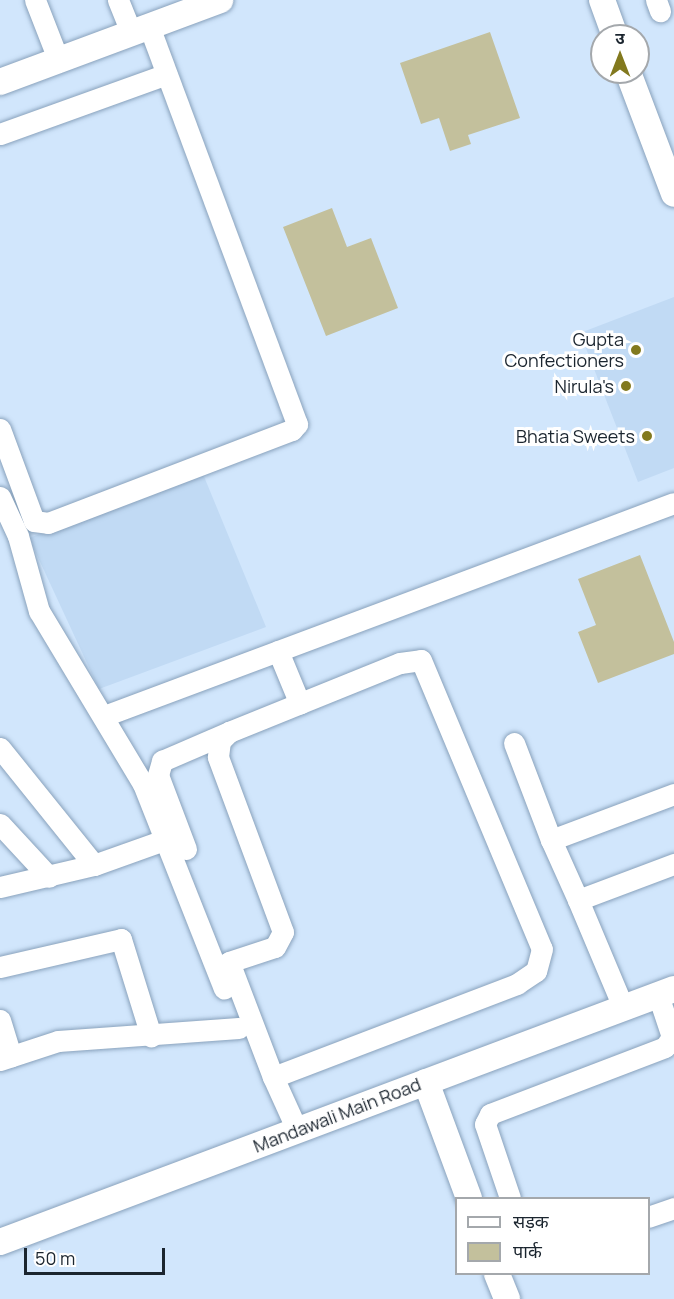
<!DOCTYPE html>
<meta charset="utf-8">
<style>
body{margin:0}
#map{position:relative;width:674px;height:1299px;overflow:hidden;background:#d1e6fc;font-family:Manrope,"Noto Sans Devanagari",sans-serif}
div>[style]{position:absolute}
[style*='--x']{left:calc(var(--x)*1px);top:calc(var(--y)*1px);width:calc(var(--w)*1px);rotate:calc(var(--a)*1deg)}
.built>*{inset:0;background:#c1daf4}
.green>*{inset:0;background:#c3c09c}
.roads{filter:drop-shadow(0 0 2px #89a2bc) drop-shadow(0 0 2px #89a2bc)}
.minor>*{height:21px;margin:-10.5px;padding:0 10.5px;transform-origin:10.5px;border-radius:10.5px;background:#fff}
.tertiary>*{height:26px;margin:-13px;padding:0 13px;transform-origin:13px;border-radius:13px;background:#fff}
.dots>*{width:16px;height:16px;translate:-50% -50%;box-sizing:border-box;border:3px solid #fff;border-radius:50%}
span{translate:-50% -50%;white-space:nowrap;text-align:center;line-height:1.15;-webkit-text-stroke:6px #fff;paint-order:stroke}
.poi-label{font-size:18px;color:#1b252f}
.right{translate:-100% -50%;text-align:right}
.street-label{font-size:18px;color:#1b252f}
.legend{position:absolute;left:455px;top:1197px;width:195px;height:78px;box-sizing:border-box;background:#fff;border:2px solid #a4a8ac;margin:0;padding:8px 10px;list-style:none;font-size:18px;color:#1b252f}
.legend li{display:flex;align-items:center;gap:12px;height:30px}
.legend b{width:30px;border:2px solid #a4a8ac}
.north{position:absolute;left:590px;top:24px;width:60px;height:60px;box-sizing:border-box;background:#fff;border:2px solid #a4a8ac;border-radius:50%;rotate:0deg;font-size:16px;font-weight:700;line-height:24px;text-align:center;color:#1b252f}
.north::after{content:'';display:block;margin:auto;width:21px;height:27px;background:#82791e;clip-path:polygon(50% 0,100% 100%,50% 72%,0 100%)}
.scale{position:absolute;left:24px;top:1248px;width:141px;height:27px;box-sizing:border-box;border:3px solid #1b252f;border-top:0;padding-left:8px;font-size:18px;line-height:21px;white-space:nowrap;color:#1b252f;-webkit-text-stroke:4px #fff;paint-order:stroke}
</style>
<div id="map">
<div class="built">
<div style="clip-path:polygon(674px 297px,674px 468px,638px 482px,580px 333px)"></div>
<div style="clip-path:polygon(203px 474px,266px 627px,99px 689px,29px 538px)"></div>
</div>
<div class="green">
<div style="clip-path:polygon(490px 32px,520px 118px,468px 135px,471px 144px,450px 151px,439px 118px,421px 124px,400px 63px)"></div>
<div style="clip-path:polygon(332px 208px,347px 247px,371px 238px,398px 308px,326px 336px,283px 227px)"></div>
<div style="clip-path:polygon(640px 555px,674px 642px,674px 654px,598px 683px,578px 632px,596px 625px,578px 579px)"></div>
</div>
<div class="roads">
<div class="minor">
<div style="--x:35;--y:0;--w:63;--a:68.7"></div>
<div style="--x:118;--y:0;--w:35;--a:68"></div>
<div style="--x:656;--y:0;--w:12;--a:70"></div>
<div style="--x:0;--y:134;--w:177;--a:-19.8"></div>
<div style="--x:0;--y:429;--w:98;--a:69.7"></div>
<div style="--x:34;--y:521;--w:14;--a:8"></div>
<div style="--x:48;--y:523;--w:261;--a:-20.9"></div>
<div style="--x:292;--y:430;--w:8;--a:-50"></div>
<div style="--x:297;--y:424;--w:425;--a:-110.4"></div>
<div style="--x:0;--y:497;--w:43;--a:65.2"></div>
<div style="--x:18;--y:536;--w:78;--a:74.4"></div>
<div style="--x:39;--y:611;--w:202;--a:59"></div>
<div style="--x:143;--y:784;--w:220;--a:68.4"></div>
<div style="--x:278;--y:651;--w:57;--a:67.5"></div>
<div style="--x:104;--y:716;--w:608;--a:-20.49"></div>
<div style="--x:514;--y:743;--w:104;--a:69.1"></div>
<div style="--x:0;--y:748;--w:150;--a:51.2"></div>
<div style="--x:0;--y:824;--w:72;--a:47.2"></div>
<div style="--x:186;--y:849;--w:79;--a:-110.7"></div>
<div style="--x:158;--y:775;--w:15;--a:-74"></div>
<div style="--x:162;--y:761;--w:73;--a:-23.4"></div>
<div style="--x:0;--y:887;--w:97;--a:-13.2"></div>
<div style="--x:94;--y:865;--w:77;--a:-19.6"></div>
<div style="--x:578;--y:900;--w:66;--a:-114.2"></div>
<div style="--x:551;--y:840;--w:131;--a:-20.5"></div>
<div style="--x:0;--y:967;--w:124;--a:-13"></div>
<div style="--x:121;--y:939;--w:102;--a:72.8"></div>
<div style="--x:623;--y:1007;--w:116;--a:-112.8"></div>
<div style="--x:578;--y:900;--w:103;--a:-20.6"></div>
<div style="--x:0;--y:1020;--w:38;--a:73"></div>
<div style="--x:0;--y:1060;--w:61;--a:-18.1"></div>
<div style="--x:58;--y:1041;--w:181;--a:-4.1"></div>
<div style="--x:273;--y:1077;--w:123;--a:-110.9"></div>
<div style="--x:229;--y:962;--w:48;--a:-18.1"></div>
<div style="--x:275;--y:947;--w:17;--a:-62"></div>
<div style="--x:283;--y:932;--w:187;--a:-110.4"></div>
<div style="--x:218;--y:757;--w:16;--a:-83"></div>
<div style="--x:220;--y:741;--w:13;--a:-45"></div>
<div style="--x:229;--y:732;--w:184;--a:-22"></div>
<div style="--x:400;--y:663;--w:21;--a:-8"></div>
<div style="--x:421;--y:660;--w:313;--a:67.3"></div>
<div style="--x:542;--y:949;--w:23;--a:105"></div>
<div style="--x:536;--y:971;--w:23;--a:146"></div>
<div style="--x:517;--y:984;--w:261;--a:159.1"></div>
<div style="--x:273;--y:1077;--w:58;--a:65.6"></div>
<div style="--x:510;--y:1198;--w:78;--a:-108.7"></div>
<div style="--x:485;--y:1124;--w:11;--a:-63"></div>
<div style="--x:490;--y:1114;--w:187;--a:-20.9"></div>
<div style="--x:665;--y:1047;--w:12;--a:-55"></div>
<div style="--x:672;--y:1037;--w:44;--a:-108.4"></div>
<div style="--x:648;--y:1217;--w:28;--a:-19"></div>
</div>
<div class="tertiary">
<div style="--x:602;--y:0;--w:38;--a:70"></div>
<div style="--x:628;--y:72;--w:130;--a:69.3"></div>
<div style="--x:0;--y:82;--w:235;--a:-20.4"></div>
<div style="--x:426;--y:1082;--w:124;--a:69.7"></div>
<div style="--x:0;--y:1242;--w:720;--a:-20.57"></div>
<div style="--x:497;--y:1274;--w:27;--a:68"></div>
</div>
</div>
<div class="dots">
<div style="left:636px;top:350px;background:#82791e"></div>
<div style="left:626px;top:386px;background:#82791e"></div>
<div style="left:647px;top:436px;background:#82791e"></div>
</div>
<div class="poi-label">
<span class="right" style="left:624px;top:350px">Gupta<br>Confectioners</span>
<span class="right" style="left:614px;top:386px">Nirula's</span>
<span class="right" style="left:635px;top:436px">Bhatia Sweets</span>
</div>
<div class="street-label">
<span style="left:337px;top:1115px;rotate:-21deg">Mandawali Main Road</span>
</div>
<ul class="legend">
<li><b style="height:8px;background:#fff"></b>सड़क</li>
<li><b style="height:16px;background:#c3c09c"></b>पार्क</li>
</ul>
<div class="north">उ</div>
<div class="scale">50 m</div>
</div>
